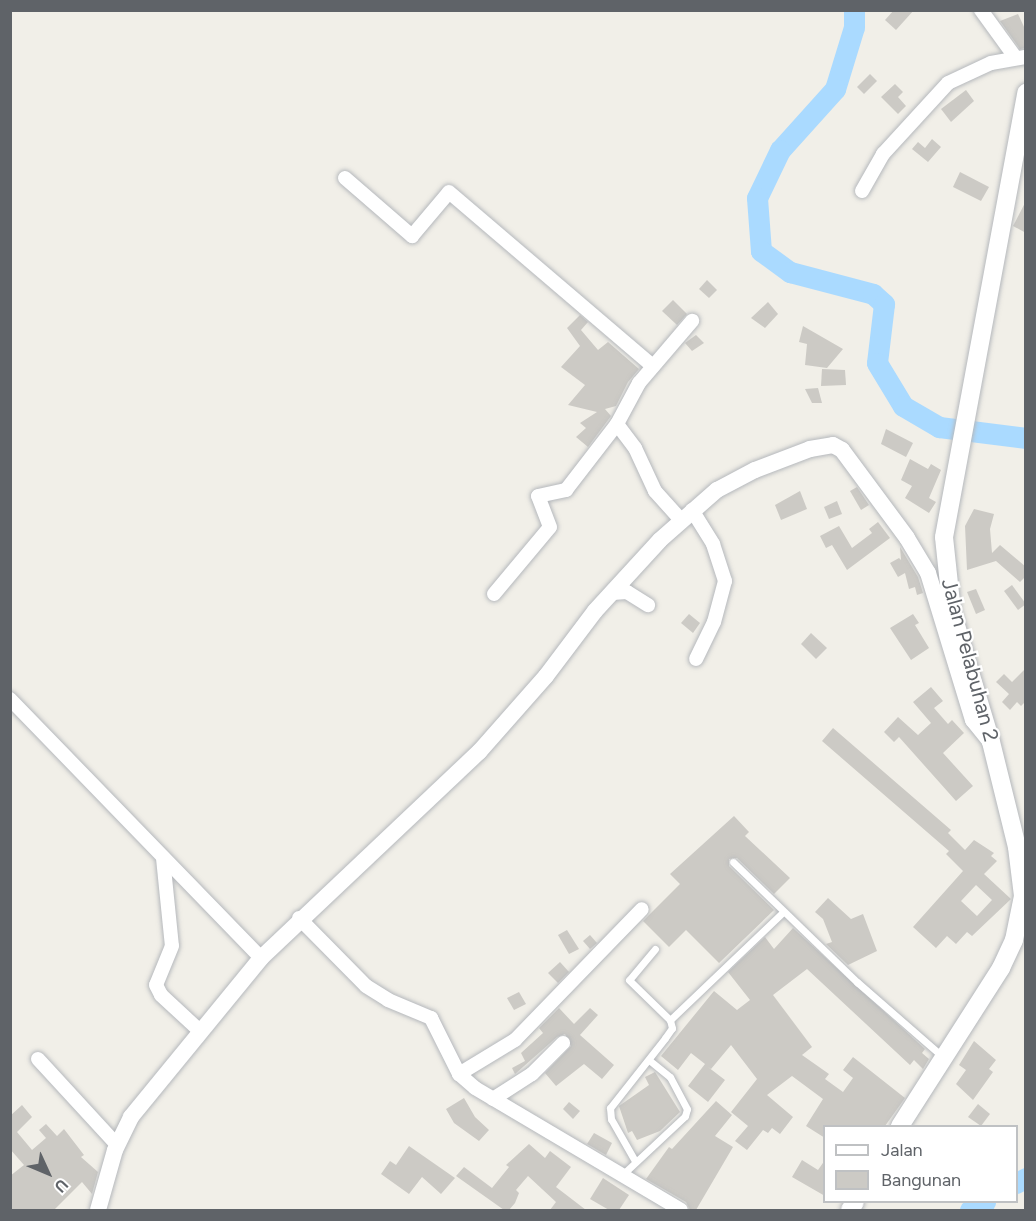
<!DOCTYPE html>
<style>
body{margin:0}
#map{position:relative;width:1036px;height:1221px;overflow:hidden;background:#f1efe8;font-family:Figtree,sans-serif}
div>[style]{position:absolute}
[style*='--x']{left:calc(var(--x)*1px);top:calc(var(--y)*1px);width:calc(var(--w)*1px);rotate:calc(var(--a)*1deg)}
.river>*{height:21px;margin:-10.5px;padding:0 10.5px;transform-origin:10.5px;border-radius:10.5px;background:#aadaff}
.building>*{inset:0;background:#cccac5}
.roads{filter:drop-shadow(0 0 2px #b5b8bc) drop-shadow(0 0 2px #b5b8bc)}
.service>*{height:7px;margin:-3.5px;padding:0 3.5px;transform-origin:3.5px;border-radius:3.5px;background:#fff}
.minor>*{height:14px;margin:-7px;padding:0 7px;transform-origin:7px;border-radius:7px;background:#fff}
.tertiary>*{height:16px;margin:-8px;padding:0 8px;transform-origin:8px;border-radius:8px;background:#fff}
.secondary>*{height:18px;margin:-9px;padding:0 9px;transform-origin:9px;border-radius:9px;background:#fff}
span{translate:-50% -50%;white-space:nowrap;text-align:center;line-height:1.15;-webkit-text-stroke:4.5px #fff;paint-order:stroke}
.street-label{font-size:21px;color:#5f6368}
.frame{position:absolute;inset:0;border:12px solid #5f6368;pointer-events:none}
.legend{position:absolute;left:823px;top:1125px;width:195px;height:78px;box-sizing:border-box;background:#fff;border:2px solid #bfc1c3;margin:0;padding:8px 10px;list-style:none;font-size:18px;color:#5f6368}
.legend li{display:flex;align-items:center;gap:12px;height:30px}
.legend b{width:30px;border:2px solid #bfc1c3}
.north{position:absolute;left:18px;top:1143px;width:60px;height:60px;-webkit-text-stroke:4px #fff;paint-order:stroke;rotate:134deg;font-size:16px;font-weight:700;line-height:24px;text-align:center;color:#5f6368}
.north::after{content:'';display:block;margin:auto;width:21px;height:27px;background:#5f6368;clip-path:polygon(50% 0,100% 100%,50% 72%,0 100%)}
</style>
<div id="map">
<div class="river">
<div style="--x:854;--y:10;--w:17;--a:90"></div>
<div style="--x:854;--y:27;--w:65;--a:107"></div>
<div style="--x:835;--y:89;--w:82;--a:132"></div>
<div style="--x:780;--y:150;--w:53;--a:115.6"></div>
<div style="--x:757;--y:198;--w:53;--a:85.7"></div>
<div style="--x:761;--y:251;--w:36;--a:36"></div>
<div style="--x:790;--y:272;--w:86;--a:14.8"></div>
<div style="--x:873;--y:294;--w:15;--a:42"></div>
<div style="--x:884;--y:304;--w:59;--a:96.8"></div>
<div style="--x:877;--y:363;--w:50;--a:58.8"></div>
<div style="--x:903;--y:406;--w:42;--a:30.3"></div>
<div style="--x:939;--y:427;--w:88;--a:7.2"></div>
<div style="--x:1016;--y:1183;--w:11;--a:-27"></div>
<div style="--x:970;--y:1210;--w:17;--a:-28"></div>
</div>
<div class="building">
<div style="clip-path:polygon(894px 10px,914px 10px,896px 30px,885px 20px)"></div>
<div style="clip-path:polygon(1018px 14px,1026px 31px,1026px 48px,1020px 49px,1000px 21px)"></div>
<div style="clip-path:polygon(870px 74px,877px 81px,864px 94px,857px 87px)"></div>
<div style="clip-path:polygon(895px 84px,903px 92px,898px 97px,906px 106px,898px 114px,881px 97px)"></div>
<div style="clip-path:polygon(966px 90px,974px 101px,951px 122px,941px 109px)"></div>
<div style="clip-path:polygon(932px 139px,941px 147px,928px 162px,912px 149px,918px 142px,925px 148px)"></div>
<div style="clip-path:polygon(960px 172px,989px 187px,981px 201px,953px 187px)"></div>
<div style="clip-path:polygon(1026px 201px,1026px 233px,1013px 226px)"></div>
<div style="clip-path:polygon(707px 280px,717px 290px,709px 298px,699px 289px)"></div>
<div style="clip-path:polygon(673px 300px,687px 314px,677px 325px,662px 311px)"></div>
<div style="clip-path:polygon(768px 302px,778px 314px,765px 328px,751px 318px)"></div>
<div style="clip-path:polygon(580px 315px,588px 322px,581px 330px,598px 350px,608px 342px,639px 369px,628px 382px,616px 406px,605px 409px,611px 416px,588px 447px,576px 437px,586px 428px,580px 423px,597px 412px,568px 405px,585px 385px,561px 367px,580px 346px,567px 328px)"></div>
<div style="clip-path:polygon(803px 326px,843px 349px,827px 368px,805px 365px,807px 344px,799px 342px)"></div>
<div style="clip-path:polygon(696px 335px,704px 343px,692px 351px,685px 343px)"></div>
<div style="clip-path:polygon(822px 369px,845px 370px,846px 385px,821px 386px)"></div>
<div style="clip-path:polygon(818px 388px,822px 403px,812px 403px,805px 389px)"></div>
<div style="clip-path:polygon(886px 429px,913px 443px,906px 457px,881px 444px)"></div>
<div style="clip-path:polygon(910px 459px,928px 469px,931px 464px,941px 470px,929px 498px,936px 502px,929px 513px,905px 498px,912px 486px,901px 480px)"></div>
<div style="clip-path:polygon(857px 487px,869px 505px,861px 510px,850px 491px)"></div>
<div style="clip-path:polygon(800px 491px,807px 509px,781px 520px,775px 505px)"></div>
<div style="clip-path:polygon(837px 501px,842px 514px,829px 519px,824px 507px)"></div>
<div style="clip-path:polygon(974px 509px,994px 514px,990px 529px,992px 553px,1000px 545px,1026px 567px,1026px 576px,1020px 582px,996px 561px,967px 570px,965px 526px)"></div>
<div style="clip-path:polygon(878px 522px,890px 538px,847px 570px,832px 545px,826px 548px,820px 536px,839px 526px,852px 548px,872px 533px,869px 529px)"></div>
<div style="clip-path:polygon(900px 547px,918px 577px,923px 593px,917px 595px,915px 587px,909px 589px,905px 573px,898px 577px,890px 563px,899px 558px,901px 560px)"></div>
<div style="clip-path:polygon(1012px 585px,1026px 604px,1018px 610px,1004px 591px)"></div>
<div style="clip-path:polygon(976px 589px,985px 610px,976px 614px,967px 592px)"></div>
<div style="clip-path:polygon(689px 614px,700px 623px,693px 633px,681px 623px)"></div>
<div style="clip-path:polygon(913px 614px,919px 623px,915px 625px,929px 648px,911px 660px,890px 628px)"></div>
<div style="clip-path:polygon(811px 633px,827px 648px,816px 659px,801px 644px)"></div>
<div style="clip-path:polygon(1026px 668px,1026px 701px,1021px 706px,1017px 702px,1010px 710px,1002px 702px,1009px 694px,996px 682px,1004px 674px,1012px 682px)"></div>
<div style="clip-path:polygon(931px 687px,943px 701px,934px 708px,948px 724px,952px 720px,964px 733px,943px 753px,973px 786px,956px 801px,899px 737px,894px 742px,884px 732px,898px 717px,918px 735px,931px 723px,913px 702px)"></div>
<div style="clip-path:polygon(evenodd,833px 728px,951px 830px,948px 833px,965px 850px,974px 840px,994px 853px,991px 856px,997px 861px,984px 874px,1011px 899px,972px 936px,967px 932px,956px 944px,947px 936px,936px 948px,913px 927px,963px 871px,946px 854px,949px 851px,822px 741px,833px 728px,976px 885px,992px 900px,977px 916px,961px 901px,976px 885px)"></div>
<div style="clip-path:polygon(734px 816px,749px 832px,745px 836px,790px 878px,774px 894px,737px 858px,729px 859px,729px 866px,774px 910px,719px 963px,686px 930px,669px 947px,643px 921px,680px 884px,670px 874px)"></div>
<div style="clip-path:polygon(828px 898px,851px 919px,863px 914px,877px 951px,848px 965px,826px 944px,832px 942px,823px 919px,815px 912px)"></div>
<div style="clip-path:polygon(793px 928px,925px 1049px,922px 1053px,929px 1059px,923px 1069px,914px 1060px,910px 1065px,807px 969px,773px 995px,812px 1047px,802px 1055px,829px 1074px,825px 1079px,843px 1092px,853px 1078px,843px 1070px,853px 1057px,905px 1098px,885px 1126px,825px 1126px,825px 1138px,806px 1126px,823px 1099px,792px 1076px,767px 1095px,793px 1117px,780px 1134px,772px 1128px,768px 1133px,763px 1130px,747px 1150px,735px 1141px,748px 1126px,731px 1112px,757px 1079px,731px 1045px,711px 1069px,708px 1067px,725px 1080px,708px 1102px,688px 1086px,705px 1064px,691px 1053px,678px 1070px,661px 1056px,714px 991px,737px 1010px,750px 1000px,728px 972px,765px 937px,774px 949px)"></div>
<div style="clip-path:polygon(567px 930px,579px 949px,569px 954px,558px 935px)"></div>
<div style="clip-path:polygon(590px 935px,597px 943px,590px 949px,583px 941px)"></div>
<div style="clip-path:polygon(560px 962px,569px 972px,558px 983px,548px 973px)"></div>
<div style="clip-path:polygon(519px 992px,526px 1004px,514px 1010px,507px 998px)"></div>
<div style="clip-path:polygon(559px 1008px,574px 1024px,590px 1008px,598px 1015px,580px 1035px,614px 1065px,602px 1079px,584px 1064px,556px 1086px,545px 1073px,571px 1046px,565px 1034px,557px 1037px,515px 1074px,512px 1068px,525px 1061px,521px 1053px,543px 1033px,539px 1028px)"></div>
<div style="clip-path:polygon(974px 1041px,996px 1060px,989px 1069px,993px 1072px,973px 1100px,956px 1084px,966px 1070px,959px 1065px)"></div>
<div style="clip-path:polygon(655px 1072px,680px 1112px,660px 1131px,637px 1140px,632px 1131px,628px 1133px,619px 1106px,649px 1085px,645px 1077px)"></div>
<div style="clip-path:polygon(464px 1098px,475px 1117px,489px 1130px,479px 1141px,454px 1123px,446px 1109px)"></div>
<div style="clip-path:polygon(716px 1101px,732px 1115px,715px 1136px,733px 1147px,696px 1210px,690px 1210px,686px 1202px,646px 1179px,669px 1147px,672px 1149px)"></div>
<div style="clip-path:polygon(569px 1102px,580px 1111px,573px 1119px,563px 1109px)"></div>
<div style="clip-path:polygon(978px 1104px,990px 1114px,981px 1126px,968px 1117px)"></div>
<div style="clip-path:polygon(22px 1105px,32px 1117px,17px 1132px,32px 1150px,46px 1138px,39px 1130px,46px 1124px,57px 1136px,64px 1129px,84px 1155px,81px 1157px,98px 1172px,92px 1194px,82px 1182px,54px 1210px,10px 1210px,10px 1176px,24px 1165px,10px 1149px,10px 1116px)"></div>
<div style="clip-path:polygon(594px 1133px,612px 1143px,606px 1155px,587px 1144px)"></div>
<div style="clip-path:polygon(529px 1144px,545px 1158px,550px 1151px,571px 1167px,556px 1187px,586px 1210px,550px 1210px,556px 1202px,528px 1176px,516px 1190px,519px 1193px,515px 1203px,509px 1210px,504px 1210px,456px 1176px,464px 1167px,492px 1188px,509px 1167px,506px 1165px)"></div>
<div style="clip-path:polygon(409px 1146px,455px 1178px,441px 1194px,422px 1177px,409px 1194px,381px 1174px,390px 1161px,396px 1165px)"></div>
<div style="clip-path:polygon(802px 1160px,818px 1170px,825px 1160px,825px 1196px,792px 1177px)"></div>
<div style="clip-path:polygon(603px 1178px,629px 1195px,619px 1210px,609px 1210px,590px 1199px)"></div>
</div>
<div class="roads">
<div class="service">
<div style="--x:733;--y:862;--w:173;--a:44.1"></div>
<div style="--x:857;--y:982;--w:114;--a:41.1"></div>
<div style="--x:655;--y:949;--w:40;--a:130"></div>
<div style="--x:629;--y:980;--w:57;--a:44.3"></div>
<div style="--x:635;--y:1161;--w:48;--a:-119.7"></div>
<div style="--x:611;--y:1119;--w:11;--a:-95"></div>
<div style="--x:610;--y:1108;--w:89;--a:-51.8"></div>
<div style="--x:665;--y:1038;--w:12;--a:-55"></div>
<div style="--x:672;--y:1028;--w:8;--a:-104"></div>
<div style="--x:670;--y:1020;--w:156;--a:-43.7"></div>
<div style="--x:622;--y:1175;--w:86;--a:-43.1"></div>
<div style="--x:685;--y:1116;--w:7;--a:-74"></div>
<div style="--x:687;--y:1109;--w:36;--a:-118"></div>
<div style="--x:670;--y:1077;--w:26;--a:-141"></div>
</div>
<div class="minor">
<div style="--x:981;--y:10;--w:58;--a:54.1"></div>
<div style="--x:345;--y:178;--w:89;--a:40.9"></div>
<div style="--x:412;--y:236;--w:57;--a:-49.9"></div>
<div style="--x:449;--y:192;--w:268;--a:40.5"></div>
<div style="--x:862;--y:191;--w:43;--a:-60.4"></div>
<div style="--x:883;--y:154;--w:96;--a:-47.5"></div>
<div style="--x:948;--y:83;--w:47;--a:-24.9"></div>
<div style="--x:991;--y:63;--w:36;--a:-10"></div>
<div style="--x:692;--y:510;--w:40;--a:58"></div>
<div style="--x:713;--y:544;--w:39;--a:72"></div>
<div style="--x:725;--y:581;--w:42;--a:105"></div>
<div style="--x:714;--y:622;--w:41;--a:115.9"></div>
<div style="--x:681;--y:520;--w:39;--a:-132"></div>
<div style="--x:655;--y:491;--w:47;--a:-114.9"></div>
<div style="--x:635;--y:448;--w:30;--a:-127"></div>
<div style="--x:617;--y:424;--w:47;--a:-61.8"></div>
<div style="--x:639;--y:383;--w:82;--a:-49.5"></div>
<div style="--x:612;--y:593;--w:15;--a:-4"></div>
<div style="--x:627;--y:592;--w:25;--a:32"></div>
<div style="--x:494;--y:594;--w:87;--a:-50.1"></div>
<div style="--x:550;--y:527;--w:33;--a:-111"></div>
<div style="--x:538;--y:496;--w:29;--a:-12"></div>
<div style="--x:566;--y:490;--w:83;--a:-52.3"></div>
<div style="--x:10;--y:699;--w:361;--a:45.9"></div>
<div style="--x:163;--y:858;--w:88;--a:84.2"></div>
<div style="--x:172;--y:946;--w:42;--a:112.3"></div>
<div style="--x:156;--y:985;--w:11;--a:63"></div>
<div style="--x:161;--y:995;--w:54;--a:42.8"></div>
<div style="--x:299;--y:918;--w:95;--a:45.4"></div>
<div style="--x:366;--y:986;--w:26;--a:32"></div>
<div style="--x:388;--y:1000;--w:47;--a:22.7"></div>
<div style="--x:431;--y:1018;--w:63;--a:63.4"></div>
<div style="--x:459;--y:1074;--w:21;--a:41"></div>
<div style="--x:475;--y:1088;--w:239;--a:30.6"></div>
<div style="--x:38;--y:1059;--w:117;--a:47.4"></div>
<div style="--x:459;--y:1074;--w:66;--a:-31.3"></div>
<div style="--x:515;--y:1040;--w:182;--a:-45.9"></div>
<div style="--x:493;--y:1099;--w:46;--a:-32.7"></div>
<div style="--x:532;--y:1074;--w:44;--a:-45"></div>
</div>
<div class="tertiary">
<div style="--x:98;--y:1210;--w:62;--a:-74.2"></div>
<div style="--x:115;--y:1150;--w:37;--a:-64"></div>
<div style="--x:131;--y:1117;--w:205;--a:-50.7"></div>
<div style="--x:261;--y:958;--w:300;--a:-43.4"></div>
<div style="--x:479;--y:752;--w:101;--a:-48.6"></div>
<div style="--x:546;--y:676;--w:81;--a:-53"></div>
<div style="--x:595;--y:611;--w:96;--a:-47.5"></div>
<div style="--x:660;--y:540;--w:76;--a:-41.3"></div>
<div style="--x:717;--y:490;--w:43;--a:-27.8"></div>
<div style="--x:755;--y:470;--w:59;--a:-20.9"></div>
<div style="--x:810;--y:449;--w:23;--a:-10"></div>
<div style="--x:833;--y:445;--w:10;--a:29"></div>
<div style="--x:842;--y:450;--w:109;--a:53.5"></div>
<div style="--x:907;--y:538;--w:41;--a:59"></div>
<div style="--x:928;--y:573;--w:154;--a:73"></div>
<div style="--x:973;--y:720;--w:28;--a:51"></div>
</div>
<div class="secondary">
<div style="--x:900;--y:1126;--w:188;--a:-57.4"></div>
<div style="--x:1001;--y:968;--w:31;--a:-65"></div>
<div style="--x:1014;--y:940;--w:45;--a:-78.4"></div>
<div style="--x:1023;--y:896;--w:49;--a:-97"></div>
<div style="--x:1017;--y:847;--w:108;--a:-103.9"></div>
<div style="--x:991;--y:742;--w:136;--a:-106.7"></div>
<div style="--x:952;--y:612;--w:75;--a:-96.1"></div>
<div style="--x:944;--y:537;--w:452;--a:-79.5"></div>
<div style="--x:850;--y:1210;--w:9;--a:-58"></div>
</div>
</div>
<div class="street-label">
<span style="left:970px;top:660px;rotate:75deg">Jalan Pelabuhan 2</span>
</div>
<div class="frame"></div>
<ul class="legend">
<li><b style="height:8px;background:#fff"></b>Jalan</li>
<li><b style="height:16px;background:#cccac5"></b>Bangunan</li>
</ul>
<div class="north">U</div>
</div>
